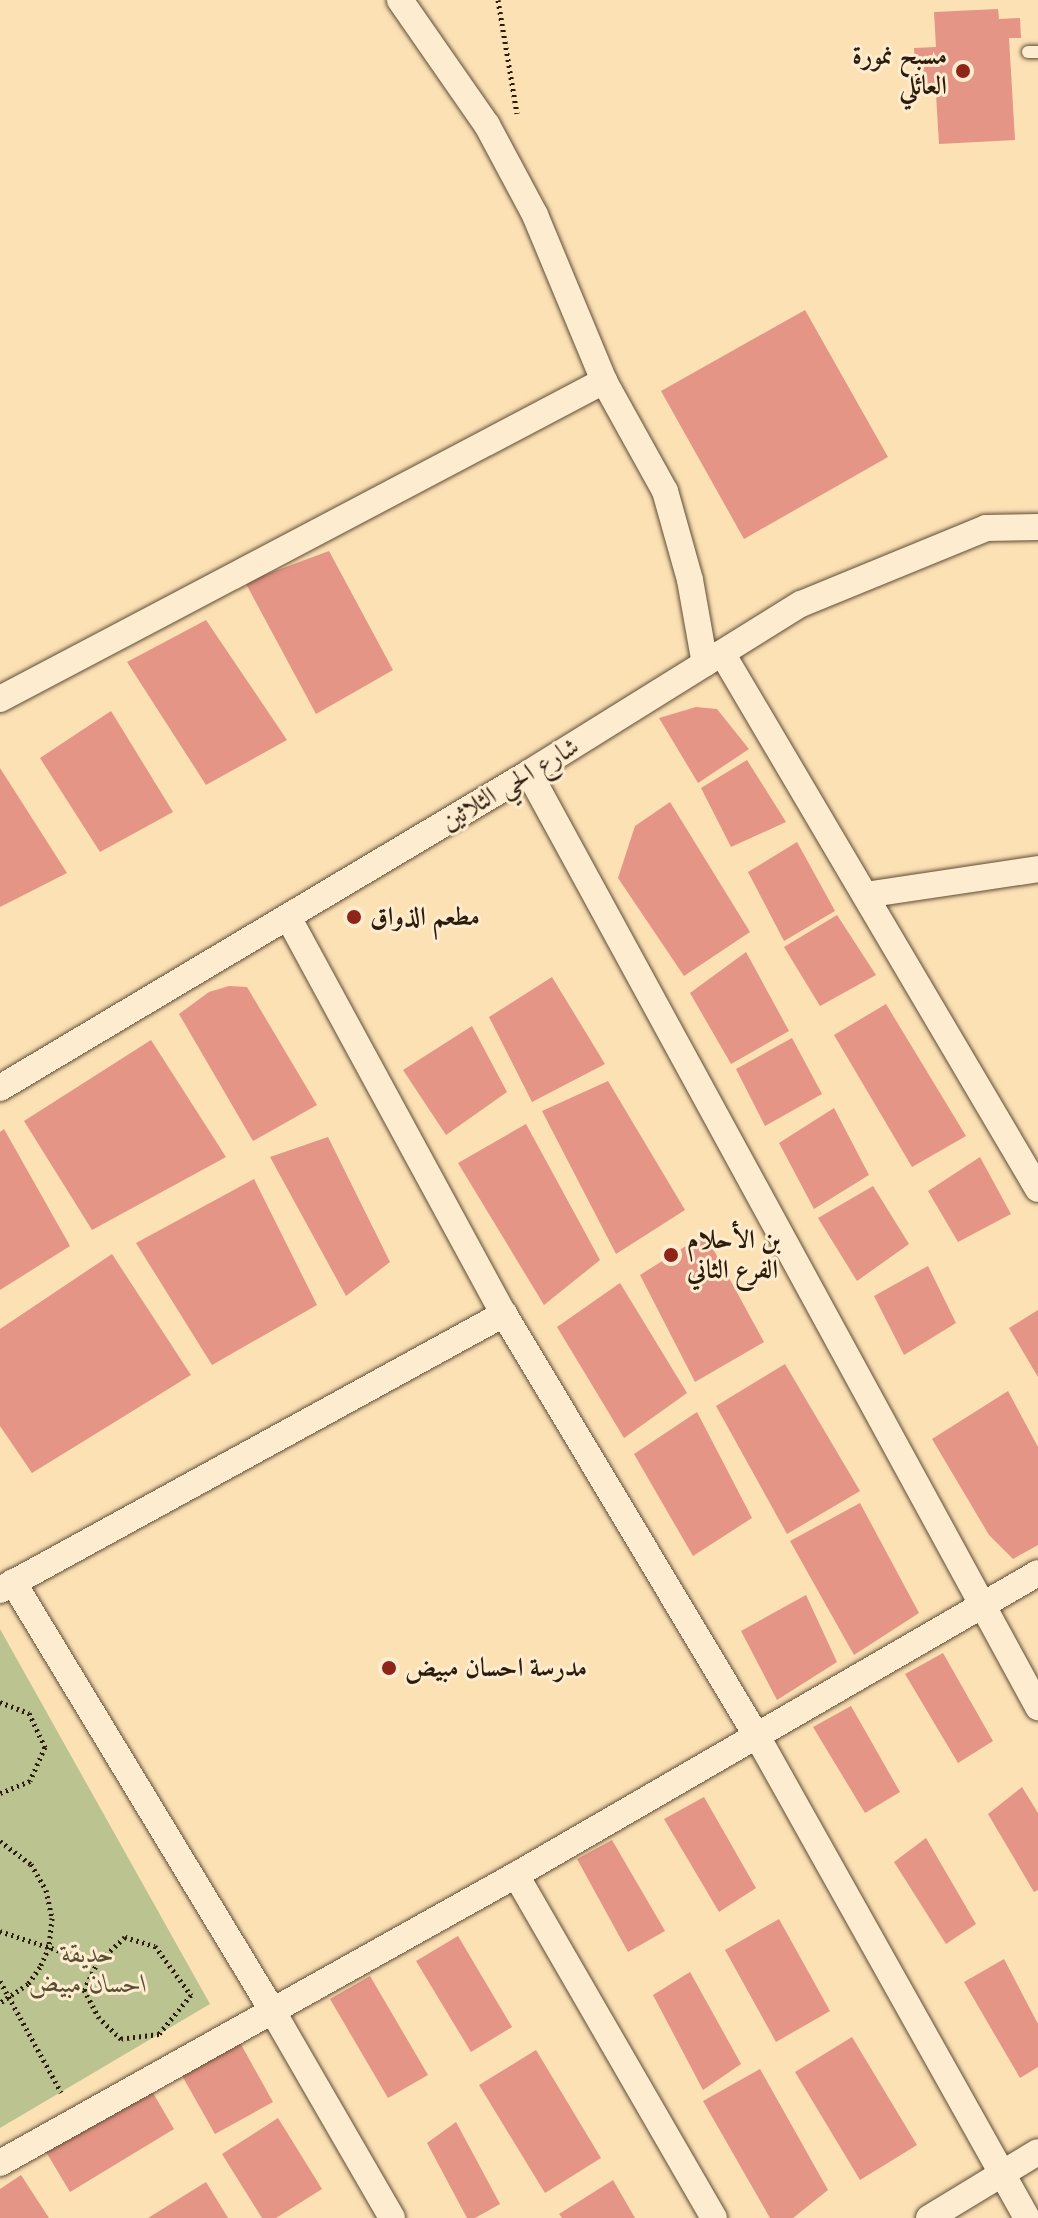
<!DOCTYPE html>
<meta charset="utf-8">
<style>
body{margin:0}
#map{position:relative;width:1038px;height:2218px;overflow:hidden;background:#fce1b5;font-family:"Libre Caslon Text",Amiri,serif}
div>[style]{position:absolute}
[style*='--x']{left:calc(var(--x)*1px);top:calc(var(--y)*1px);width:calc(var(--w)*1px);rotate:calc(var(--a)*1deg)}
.green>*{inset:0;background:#bbc391}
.building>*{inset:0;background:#e49586}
.path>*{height:5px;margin-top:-2.5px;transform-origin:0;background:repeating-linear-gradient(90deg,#2c1c0c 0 2px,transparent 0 6px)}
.roads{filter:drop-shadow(0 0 2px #604d36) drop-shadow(0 0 2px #604d36)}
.service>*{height:12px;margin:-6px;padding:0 6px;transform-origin:6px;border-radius:6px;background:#fdeccf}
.minor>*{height:26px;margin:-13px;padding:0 13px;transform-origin:13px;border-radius:13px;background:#fdeccf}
.dots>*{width:22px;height:22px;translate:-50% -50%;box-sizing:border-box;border:4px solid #fdeccf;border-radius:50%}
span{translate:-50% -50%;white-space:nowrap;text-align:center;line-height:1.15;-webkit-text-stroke:6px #fdeccf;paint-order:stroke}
.poi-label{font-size:26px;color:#2c1c0c;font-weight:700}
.right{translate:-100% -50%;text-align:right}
.left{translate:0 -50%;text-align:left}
.street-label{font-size:26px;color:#2c1c0c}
.park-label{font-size:26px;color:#574e34;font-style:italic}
</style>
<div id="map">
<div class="green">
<div style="clip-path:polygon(0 1629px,210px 2004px,0 2128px)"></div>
</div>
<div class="building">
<div style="clip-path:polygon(998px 9px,999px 19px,1020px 18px,1021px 38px,1009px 38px,1015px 140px,939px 144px,936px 94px,916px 95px,914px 48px,936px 47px,934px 12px)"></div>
<div style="clip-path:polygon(805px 310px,888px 457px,744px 539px,661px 391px)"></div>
<div style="clip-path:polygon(329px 551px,393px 670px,316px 714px,245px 582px)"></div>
<div style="clip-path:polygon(206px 620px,287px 740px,206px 785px,127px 662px)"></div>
<div style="clip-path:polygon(696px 707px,717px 709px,749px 749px,698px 783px,659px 718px)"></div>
<div style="clip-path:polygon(111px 711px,173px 812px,100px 852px,40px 758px)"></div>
<div style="clip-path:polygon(747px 760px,786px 822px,731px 847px,701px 788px)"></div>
<div style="clip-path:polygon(0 768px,67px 873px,0 907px)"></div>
<div style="clip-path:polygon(670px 802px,750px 932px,684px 976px,618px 878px,635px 826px)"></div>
<div style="clip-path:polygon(797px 842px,835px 911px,784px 941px,748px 872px)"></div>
<div style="clip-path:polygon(837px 915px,876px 975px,820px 1006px,784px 947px)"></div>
<div style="clip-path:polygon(746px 952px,789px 1031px,731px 1064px,690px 993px)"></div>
<div style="clip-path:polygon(552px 977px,605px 1064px,532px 1102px,489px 1017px)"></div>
<div style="clip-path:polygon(229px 986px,247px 987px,317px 1105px,253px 1141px,179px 1014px,209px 992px)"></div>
<div style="clip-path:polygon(886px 1004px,966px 1136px,912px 1167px,834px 1035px)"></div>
<div style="clip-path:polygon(472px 1026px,507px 1092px,446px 1135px,403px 1070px)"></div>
<div style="clip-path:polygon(792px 1038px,822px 1094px,765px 1126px,736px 1069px)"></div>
<div style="clip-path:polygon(151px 1040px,226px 1157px,92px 1230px,24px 1121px)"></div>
<div style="clip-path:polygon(608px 1081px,685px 1210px,616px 1254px,542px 1111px)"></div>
<div style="clip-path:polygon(834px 1108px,869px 1175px,814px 1209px,779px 1143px)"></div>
<div style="clip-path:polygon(526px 1124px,600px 1260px,544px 1305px,458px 1163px)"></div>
<div style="clip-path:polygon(4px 1129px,70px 1246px,0 1290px,0 1132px)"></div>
<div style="clip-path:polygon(328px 1137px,390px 1262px,346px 1296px,270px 1157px)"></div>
<div style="clip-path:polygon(980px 1157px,1011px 1214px,958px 1242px,928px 1191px)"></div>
<div style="clip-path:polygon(254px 1179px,317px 1305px,212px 1365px,136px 1243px)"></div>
<div style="clip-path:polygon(873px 1186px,909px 1244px,857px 1281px,818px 1218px)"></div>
<div style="clip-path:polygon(705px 1234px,764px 1342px,695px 1382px,640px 1275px)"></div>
<div style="clip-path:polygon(112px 1254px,191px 1375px,32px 1473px,0 1426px,0 1329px)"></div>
<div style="clip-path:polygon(928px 1266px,956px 1323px,904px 1355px,874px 1296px)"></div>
<div style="clip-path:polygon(620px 1283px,687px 1393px,624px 1438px,557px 1327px)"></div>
<div style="clip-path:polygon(1038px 1310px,1038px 1377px,1009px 1328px)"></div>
<div style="clip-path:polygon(785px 1364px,860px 1491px,787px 1534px,716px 1406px)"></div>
<div style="clip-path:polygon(1008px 1391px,1038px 1447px,1038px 1545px,1013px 1559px,989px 1535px,932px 1439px)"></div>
<div style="clip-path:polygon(697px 1412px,752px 1518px,693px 1556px,634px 1454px)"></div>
<div style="clip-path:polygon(860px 1503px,919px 1613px,854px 1655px,790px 1541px)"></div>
<div style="clip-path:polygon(806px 1595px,837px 1662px,777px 1700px,741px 1631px)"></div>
<div style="clip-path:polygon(943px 1653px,993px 1741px,958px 1763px,905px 1674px)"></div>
<div style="clip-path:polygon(851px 1706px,900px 1792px,865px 1813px,813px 1727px)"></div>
<div style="clip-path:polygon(1022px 1787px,1038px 1813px,1038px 1890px,1034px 1892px,988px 1814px)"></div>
<div style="clip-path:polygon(704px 1797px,756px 1888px,719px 1912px,664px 1819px)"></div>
<div style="clip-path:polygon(926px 1838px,976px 1924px,946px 1944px,894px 1862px)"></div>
<div style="clip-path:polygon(612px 1840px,665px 1931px,628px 1952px,577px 1859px)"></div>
<div style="clip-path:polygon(779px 1919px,830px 2011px,776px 2042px,725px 1950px)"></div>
<div style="clip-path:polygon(458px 1936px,512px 2027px,471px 2052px,416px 1961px)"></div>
<div style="clip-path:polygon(1004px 1959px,1038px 2024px,1038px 2067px,1020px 2078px,964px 1982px)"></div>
<div style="clip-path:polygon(690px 1972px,741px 2064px,703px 2090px,653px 1995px)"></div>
<div style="clip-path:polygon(370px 1976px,428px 2075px,388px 2098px,330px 1999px)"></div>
<div style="clip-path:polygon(852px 2037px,917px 2145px,860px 2180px,795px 2072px)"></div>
<div style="clip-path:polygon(238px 2039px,273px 2102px,215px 2134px,180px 2072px)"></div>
<div style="clip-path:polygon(536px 2050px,601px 2158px,545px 2193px,479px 2085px)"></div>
<div style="clip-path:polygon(760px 2069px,828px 2190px,793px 2218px,770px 2218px,703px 2101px)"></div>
<div style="clip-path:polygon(149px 2086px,174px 2129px,70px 2192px,43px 2147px)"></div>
<div style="clip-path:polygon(278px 2118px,322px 2189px,276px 2218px,262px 2218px,222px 2154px)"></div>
<div style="clip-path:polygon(456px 2122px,500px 2204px,475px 2218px,467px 2218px,427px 2143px)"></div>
<div style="clip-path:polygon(21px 2175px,49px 2218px,0 2218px,0 2189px)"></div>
<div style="clip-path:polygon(613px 2180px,635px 2218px,562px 2218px,559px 2214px)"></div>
<div style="clip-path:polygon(206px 2182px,228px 2218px,148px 2218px)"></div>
</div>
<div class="path">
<div style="--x:498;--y:0;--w:115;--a:80.5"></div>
<div style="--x:0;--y:1702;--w:31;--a:21"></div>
<div style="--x:29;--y:1713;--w:38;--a:65"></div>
<div style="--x:45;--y:1747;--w:37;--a:114"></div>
<div style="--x:30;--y:1781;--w:32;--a:158"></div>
<div style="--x:0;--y:1841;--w:39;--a:37"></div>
<div style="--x:31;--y:1864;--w:30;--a:60"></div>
<div style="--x:46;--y:1890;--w:29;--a:78"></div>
<div style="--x:52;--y:1918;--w:29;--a:96"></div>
<div style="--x:49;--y:1947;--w:22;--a:114"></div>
<div style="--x:40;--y:1967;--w:21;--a:125"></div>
<div style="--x:28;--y:1984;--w:34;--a:146"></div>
<div style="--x:0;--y:1931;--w:102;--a:18.3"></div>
<div style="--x:125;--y:1937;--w:31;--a:17"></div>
<div style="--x:155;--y:1946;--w:61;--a:53.7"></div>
<div style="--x:191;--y:1995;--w:50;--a:129.4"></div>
<div style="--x:159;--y:2034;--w:38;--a:173"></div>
<div style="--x:121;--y:2039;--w:30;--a:-136"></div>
<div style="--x:99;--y:2018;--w:32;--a:-118"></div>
<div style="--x:84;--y:1990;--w:30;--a:-64"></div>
<div style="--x:97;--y:1963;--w:38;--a:-43"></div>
<div style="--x:0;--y:1981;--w:127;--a:61.2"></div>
</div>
<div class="roads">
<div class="service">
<div style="--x:1028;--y:52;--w:10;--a:0"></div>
</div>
<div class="minor">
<div style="--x:400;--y:0;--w:152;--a:55.2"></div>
<div style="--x:487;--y:125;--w:102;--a:61.9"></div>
<div style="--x:535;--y:215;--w:180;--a:67.4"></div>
<div style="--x:604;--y:381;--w:126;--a:61"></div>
<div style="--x:665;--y:491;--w:92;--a:74.3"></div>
<div style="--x:690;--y:580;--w:85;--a:79.9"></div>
<div style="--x:722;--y:653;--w:622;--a:59.48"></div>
<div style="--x:0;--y:699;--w:683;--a:-27.77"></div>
<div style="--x:529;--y:773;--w:1064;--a:61.41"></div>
<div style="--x:865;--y:895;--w:175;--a:-8.5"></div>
<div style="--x:288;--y:917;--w:452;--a:61.5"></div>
<div style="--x:504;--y:1314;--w:492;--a:59.1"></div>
<div style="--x:757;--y:1736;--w:552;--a:60.74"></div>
<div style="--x:0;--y:1088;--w:616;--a:-30.77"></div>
<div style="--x:529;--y:773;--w:320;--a:-31.9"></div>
<div style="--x:801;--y:604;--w:200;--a:-22.3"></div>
<div style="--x:986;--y:528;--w:52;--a:-1.1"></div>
<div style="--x:13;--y:1582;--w:500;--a:58.82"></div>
<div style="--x:272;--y:2010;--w:240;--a:60"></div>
<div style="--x:0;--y:1590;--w:575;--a:-28.71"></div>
<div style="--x:516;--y:1875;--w:396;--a:60"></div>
<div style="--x:0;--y:2163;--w:591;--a:-29.17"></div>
<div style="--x:516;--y:1875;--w:603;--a:-30.05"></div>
<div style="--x:929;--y:2218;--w:127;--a:-31.2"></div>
</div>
</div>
<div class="dots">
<div style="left:963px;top:71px;background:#8f2418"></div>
<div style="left:354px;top:917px;background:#8f2418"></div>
<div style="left:671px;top:1255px;background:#8f2418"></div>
<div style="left:389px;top:1668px;background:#8f2418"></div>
</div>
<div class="poi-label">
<span class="right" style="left:947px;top:71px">مسبح نمورة<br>العائلي</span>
<span class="left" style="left:370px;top:917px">مطعم الذواق</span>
<span class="left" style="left:687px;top:1255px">بن الأحلام<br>الفرع الثاني</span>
<span class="left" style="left:405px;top:1668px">مدرسة احسان مبيض</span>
</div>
<div class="street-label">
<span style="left:510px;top:784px;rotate:-31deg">شارع الحي الثلاثين</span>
</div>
<div class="park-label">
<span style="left:88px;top:1969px">حديقة<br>احسان مبيض</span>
</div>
</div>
